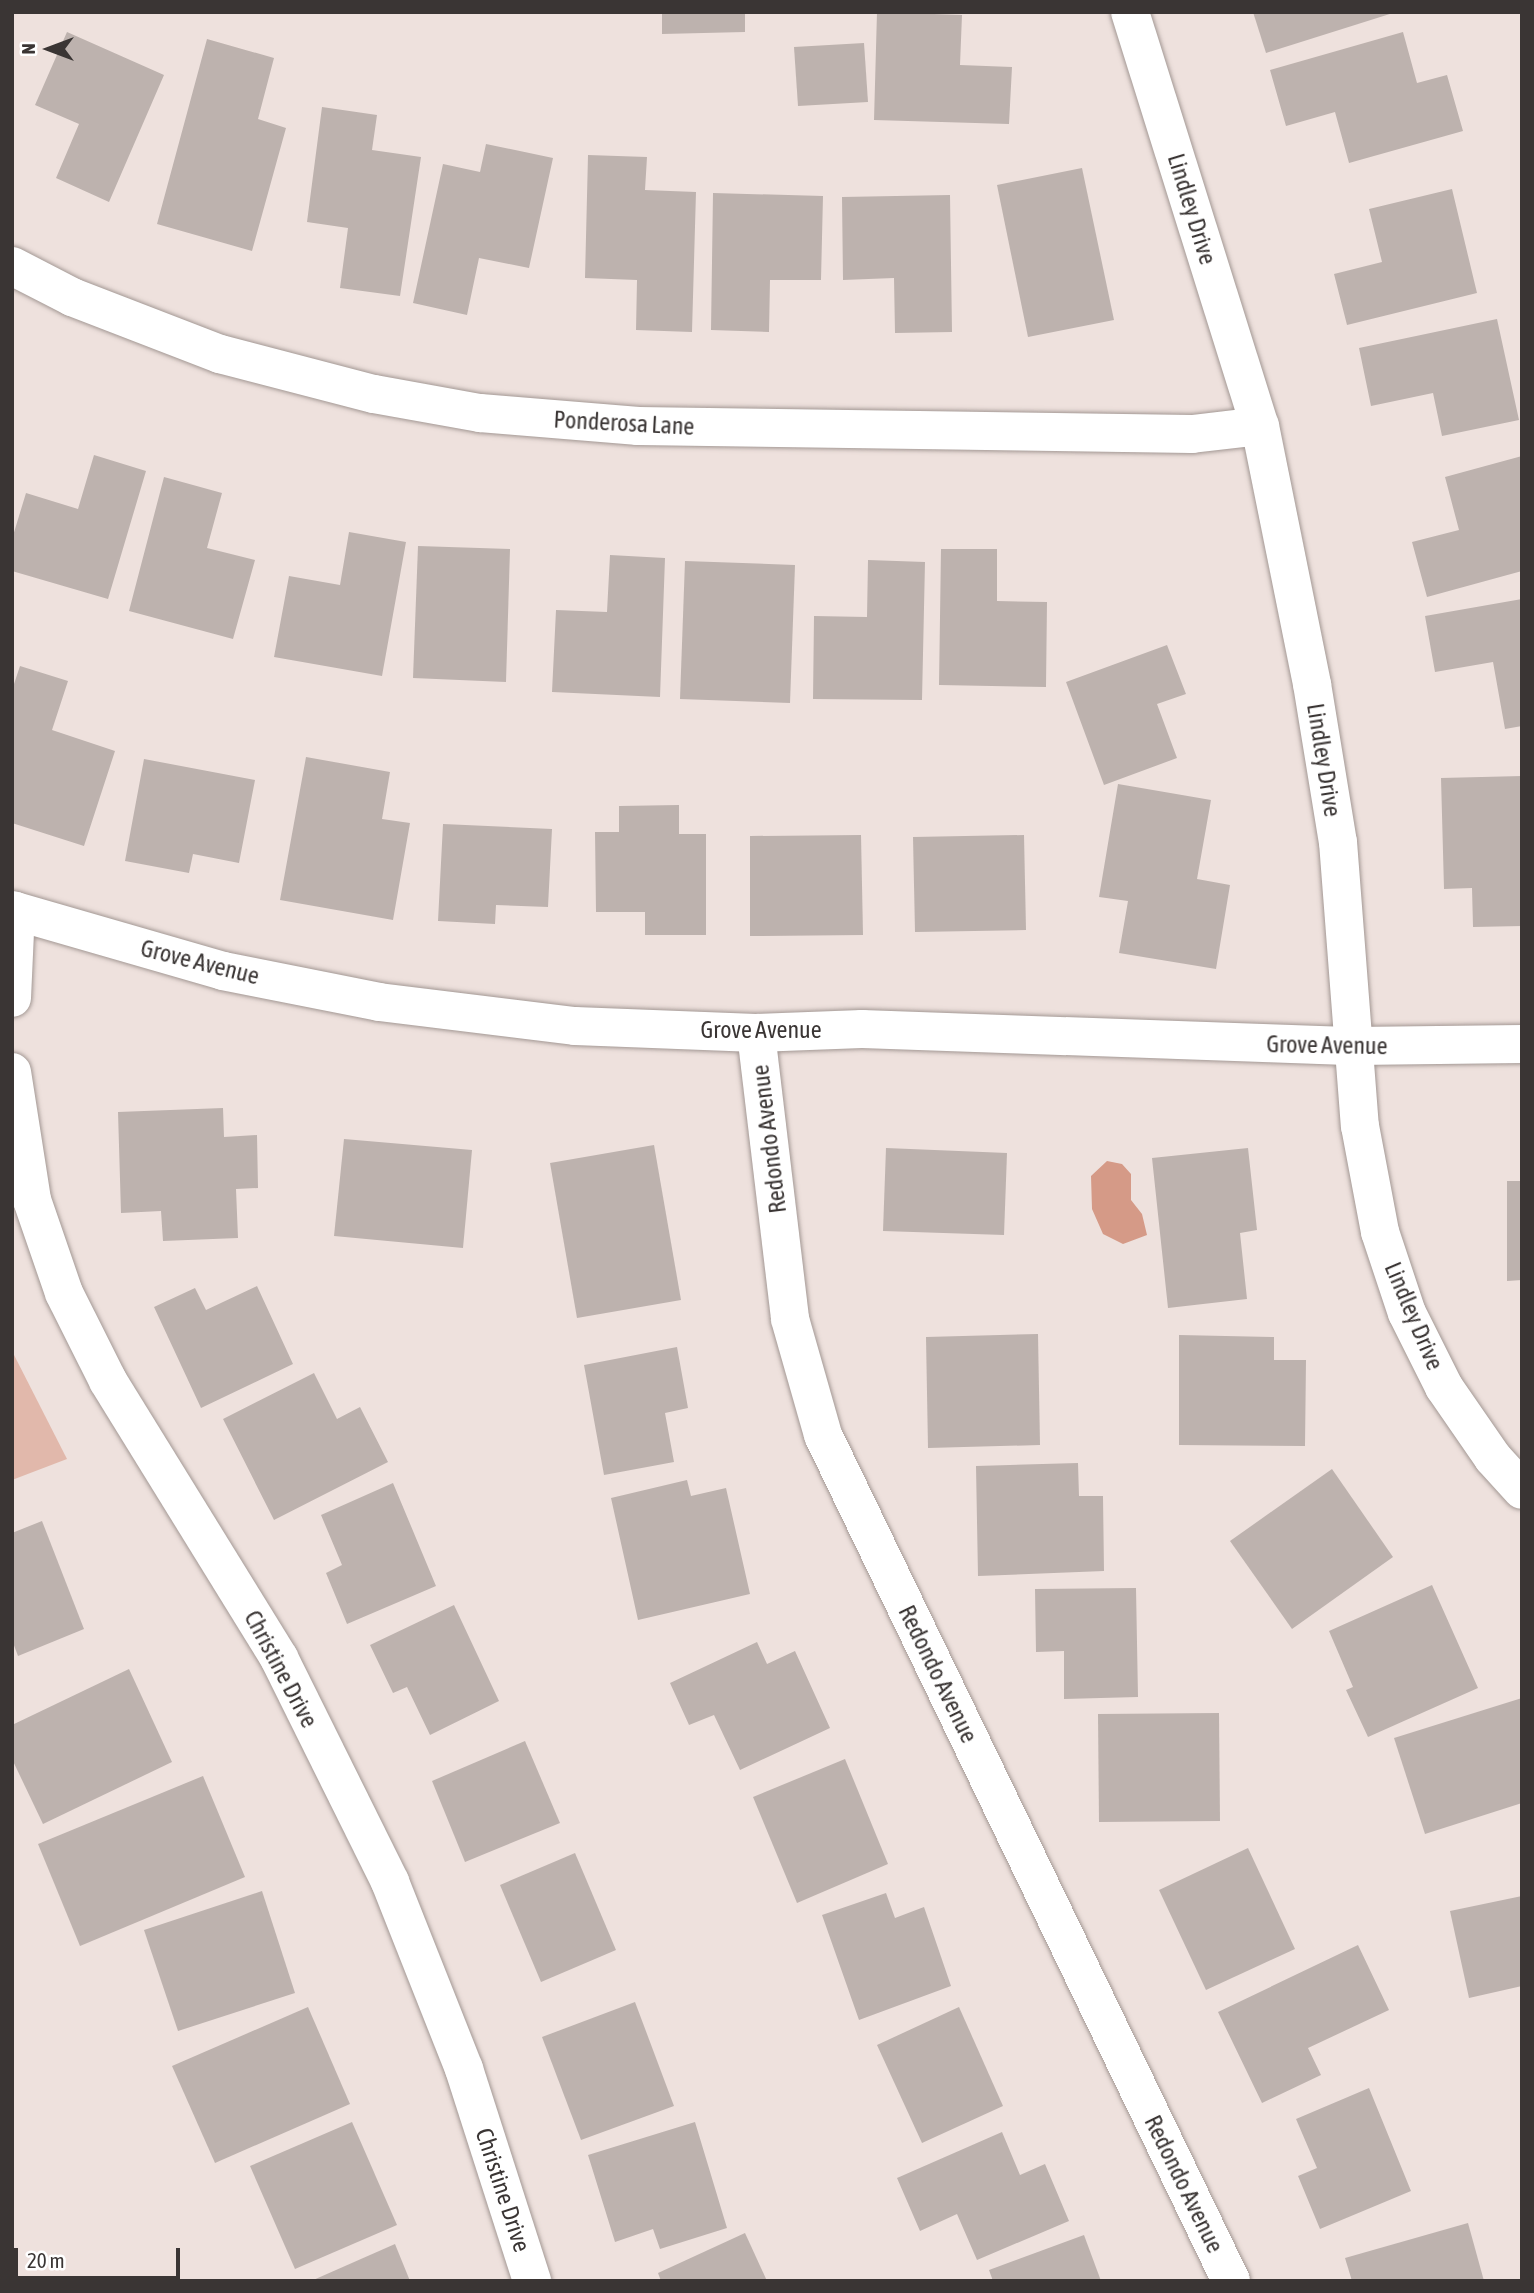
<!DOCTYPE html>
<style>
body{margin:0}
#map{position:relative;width:1534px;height:2293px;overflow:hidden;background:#eee1dd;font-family:"Asap Condensed",sans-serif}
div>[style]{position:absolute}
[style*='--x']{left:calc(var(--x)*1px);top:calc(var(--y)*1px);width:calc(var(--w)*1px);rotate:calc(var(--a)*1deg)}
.green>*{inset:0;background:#e1b8ab}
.water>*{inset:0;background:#d59a87}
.building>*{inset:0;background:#bdb2ae}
.roads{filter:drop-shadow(0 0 2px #a39894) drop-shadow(0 0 2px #a39894)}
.minor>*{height:38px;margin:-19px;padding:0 19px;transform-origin:19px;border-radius:19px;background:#fff}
span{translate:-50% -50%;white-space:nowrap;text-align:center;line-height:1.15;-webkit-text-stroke:6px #fff;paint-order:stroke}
.street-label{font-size:24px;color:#3a3534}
.frame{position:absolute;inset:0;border:14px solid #3a3534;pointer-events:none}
.north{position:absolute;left:14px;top:14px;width:70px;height:70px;-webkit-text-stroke:5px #fff;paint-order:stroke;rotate:270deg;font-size:19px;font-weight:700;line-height:28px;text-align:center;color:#3a3534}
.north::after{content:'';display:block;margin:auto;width:24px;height:32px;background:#3a3534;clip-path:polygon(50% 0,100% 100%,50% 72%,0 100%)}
.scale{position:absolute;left:14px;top:2248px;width:166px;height:32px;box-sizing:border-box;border:4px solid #3a3534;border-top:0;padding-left:9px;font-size:21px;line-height:24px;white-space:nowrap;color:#3a3534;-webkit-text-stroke:5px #fff;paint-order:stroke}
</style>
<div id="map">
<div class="green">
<div style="clip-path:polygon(12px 1351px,67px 1459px,12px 1480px)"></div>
</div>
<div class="water">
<div style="clip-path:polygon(1107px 1161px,1122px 1164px,1131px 1174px,1131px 1200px,1142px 1214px,1147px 1235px,1123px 1244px,1103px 1234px,1092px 1209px,1091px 1176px)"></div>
</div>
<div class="building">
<div style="clip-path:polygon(662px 12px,745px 12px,745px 32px,662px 34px)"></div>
<div style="clip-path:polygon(877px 12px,962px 15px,960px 65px,1012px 67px,1009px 124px,874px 120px)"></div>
<div style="clip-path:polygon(1253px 12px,1392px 12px,1393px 13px,1266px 53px)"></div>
<div style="clip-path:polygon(67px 32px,164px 75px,109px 202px,56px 178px,79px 124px,35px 105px)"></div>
<div style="clip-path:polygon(1403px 32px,1417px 83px,1447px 75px,1463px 131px,1349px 163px,1335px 112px,1286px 126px,1270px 70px)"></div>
<div style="clip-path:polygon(207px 39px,274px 58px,258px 119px,286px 128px,252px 251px,157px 224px)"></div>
<div style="clip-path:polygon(864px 43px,868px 102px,798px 106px,794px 47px)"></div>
<div style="clip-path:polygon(322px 107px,377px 115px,372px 150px,421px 157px,400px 296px,340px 288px,348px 228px,307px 222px)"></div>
<div style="clip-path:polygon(486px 144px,553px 158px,529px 268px,479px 258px,467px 315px,413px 303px,443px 164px,480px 172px)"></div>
<div style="clip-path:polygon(588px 155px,647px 157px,645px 190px,696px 192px,692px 332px,636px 330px,637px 280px,585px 278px)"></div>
<div style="clip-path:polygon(1082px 168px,1114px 320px,1028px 337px,997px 185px)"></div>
<div style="clip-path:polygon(1452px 189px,1477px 293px,1347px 325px,1334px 274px,1382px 262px,1369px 209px)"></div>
<div style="clip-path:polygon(713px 193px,823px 196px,821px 280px,770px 280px,769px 332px,711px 330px)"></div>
<div style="clip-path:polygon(950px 195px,952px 332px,895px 333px,894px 278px,843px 280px,842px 197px)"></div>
<div style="clip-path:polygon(1497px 319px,1519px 420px,1442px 436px,1433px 393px,1371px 406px,1359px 348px)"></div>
<div style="clip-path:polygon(94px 455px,146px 471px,108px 599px,12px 571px,12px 539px,26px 493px,78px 509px)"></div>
<div style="clip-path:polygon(1522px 456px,1522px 571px,1427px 597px,1412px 542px,1459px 530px,1445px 477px)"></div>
<div style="clip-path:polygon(164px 477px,222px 493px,207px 548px,255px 560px,233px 639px,129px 611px)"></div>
<div style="clip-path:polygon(349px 532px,406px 542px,382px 676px,274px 657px,289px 576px,340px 585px)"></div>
<div style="clip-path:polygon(418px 546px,510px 549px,506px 682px,413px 678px)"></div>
<div style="clip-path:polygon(941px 549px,997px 549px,997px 601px,1047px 602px,1046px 687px,939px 685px)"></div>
<div style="clip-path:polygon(610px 555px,665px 558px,660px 697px,552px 692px,556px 610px,607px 612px)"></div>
<div style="clip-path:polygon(868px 560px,925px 562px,922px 700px,813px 699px,814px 616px,867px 617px)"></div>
<div style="clip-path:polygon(685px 561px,795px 565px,790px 703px,680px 699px)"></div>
<div style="clip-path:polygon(1522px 599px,1522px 726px,1505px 729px,1493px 662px,1435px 672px,1425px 616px)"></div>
<div style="clip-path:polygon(1167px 645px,1186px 694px,1157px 704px,1177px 758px,1104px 785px,1066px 682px)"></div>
<div style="clip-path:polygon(20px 666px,68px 681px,52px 730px,115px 751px,84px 846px,12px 823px,12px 690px)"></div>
<div style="clip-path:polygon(306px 757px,390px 772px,382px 819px,410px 823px,393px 920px,280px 900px)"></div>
<div style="clip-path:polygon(144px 759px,255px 780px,239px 863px,193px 854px,189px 873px,125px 861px)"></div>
<div style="clip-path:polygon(1522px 776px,1522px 926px,1473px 927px,1472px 888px,1444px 889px,1441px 778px)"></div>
<div style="clip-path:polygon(1118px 784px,1211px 800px,1197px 879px,1230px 885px,1216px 969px,1119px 953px,1128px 901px,1099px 897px)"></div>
<div style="clip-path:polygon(679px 805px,679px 834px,706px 834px,706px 935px,645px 935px,645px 912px,596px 912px,595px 832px,619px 832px,619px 806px)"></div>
<div style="clip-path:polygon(443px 824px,552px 829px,548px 907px,496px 905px,495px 924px,438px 921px)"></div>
<div style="clip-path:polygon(861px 835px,863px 935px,750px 936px,750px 836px)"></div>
<div style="clip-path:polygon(1024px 835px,1026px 930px,915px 932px,913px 837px)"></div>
<div style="clip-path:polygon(223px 1108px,224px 1137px,257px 1135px,258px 1188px,236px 1189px,238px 1238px,163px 1241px,161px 1211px,121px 1213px,118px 1112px)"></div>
<div style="clip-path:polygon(344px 1139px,472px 1150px,463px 1248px,334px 1236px)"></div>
<div style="clip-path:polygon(654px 1145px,681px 1300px,577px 1318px,550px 1163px)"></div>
<div style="clip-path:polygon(886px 1148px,1007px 1153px,1004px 1235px,883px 1231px)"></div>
<div style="clip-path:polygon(1248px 1148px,1257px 1230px,1240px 1233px,1247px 1299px,1168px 1308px,1152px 1158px)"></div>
<div style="clip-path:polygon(1507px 1181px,1522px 1181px,1522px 1280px,1507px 1281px)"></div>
<div style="clip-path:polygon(257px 1286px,293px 1364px,201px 1408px,154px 1307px,195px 1288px,206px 1310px)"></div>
<div style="clip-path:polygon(1038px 1334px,1040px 1445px,928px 1448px,926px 1337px)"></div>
<div style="clip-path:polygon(1179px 1335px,1274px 1337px,1274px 1360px,1306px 1360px,1305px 1446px,1179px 1445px)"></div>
<div style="clip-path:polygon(677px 1347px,688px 1408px,665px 1413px,674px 1462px,604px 1475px,584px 1365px)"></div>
<div style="clip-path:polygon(314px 1373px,337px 1419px,360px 1407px,388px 1462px,274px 1520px,223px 1419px)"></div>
<div style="clip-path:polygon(1078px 1463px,1079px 1496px,1103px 1496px,1104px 1571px,978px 1576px,976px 1466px)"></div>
<div style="clip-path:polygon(1332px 1469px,1393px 1557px,1292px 1629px,1230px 1541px)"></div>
<div style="clip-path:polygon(687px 1480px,691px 1496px,726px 1488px,750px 1594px,638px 1620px,611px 1498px)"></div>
<div style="clip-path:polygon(393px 1483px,436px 1586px,347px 1624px,326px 1573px,342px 1565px,321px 1515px)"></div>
<div style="clip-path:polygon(42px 1521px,84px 1629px,18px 1656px,12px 1640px,12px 1533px)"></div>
<div style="clip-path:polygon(1432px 1585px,1478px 1688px,1368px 1737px,1346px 1690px,1353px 1687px,1329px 1631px)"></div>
<div style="clip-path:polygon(1136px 1588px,1138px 1697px,1064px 1699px,1064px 1651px,1036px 1652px,1035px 1589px)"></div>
<div style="clip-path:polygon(454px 1605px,499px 1701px,430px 1735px,407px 1687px,393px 1693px,370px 1645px)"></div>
<div style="clip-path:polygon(757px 1642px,767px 1664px,795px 1651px,830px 1728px,740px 1770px,714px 1715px,689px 1725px,670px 1683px)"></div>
<div style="clip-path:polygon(129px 1669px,172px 1762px,43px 1824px,12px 1759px,12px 1725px)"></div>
<div style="clip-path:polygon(1522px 1698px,1522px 1803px,1425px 1834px,1394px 1738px)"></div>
<div style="clip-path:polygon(1219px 1713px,1220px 1821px,1099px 1822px,1098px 1714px)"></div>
<div style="clip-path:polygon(525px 1741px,560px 1823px,465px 1862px,432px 1781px)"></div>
<div style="clip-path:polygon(845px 1759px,888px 1864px,797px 1903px,753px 1797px)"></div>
<div style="clip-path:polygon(203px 1776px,245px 1877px,80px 1946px,38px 1844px)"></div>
<div style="clip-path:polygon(1248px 1848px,1295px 1949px,1206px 1990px,1159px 1890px)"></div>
<div style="clip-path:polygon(575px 1853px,616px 1950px,541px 1982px,500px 1885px)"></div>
<div style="clip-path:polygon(262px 1891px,295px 1993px,178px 2031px,144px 1930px)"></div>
<div style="clip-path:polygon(886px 1893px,895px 1918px,924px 1907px,951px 1986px,859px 2020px,822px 1915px)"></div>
<div style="clip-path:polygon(1522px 1896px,1522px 1986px,1469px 1998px,1450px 1911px)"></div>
<div style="clip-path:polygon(1358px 1945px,1389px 2010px,1308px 2048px,1321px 2075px,1262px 2103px,1218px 2012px)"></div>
<div style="clip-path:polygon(635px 2002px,674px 2106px,581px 2140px,542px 2037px)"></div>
<div style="clip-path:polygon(308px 2007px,350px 2104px,215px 2163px,172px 2066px)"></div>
<div style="clip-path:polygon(959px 2007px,1003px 2106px,922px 2143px,877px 2045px)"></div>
<div style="clip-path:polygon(1369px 2088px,1411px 2191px,1320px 2229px,1298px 2176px,1317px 2168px,1296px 2119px)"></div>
<div style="clip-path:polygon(352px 2122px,397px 2225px,295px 2269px,250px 2166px)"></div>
<div style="clip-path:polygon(695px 2122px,727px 2228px,660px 2249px,653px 2229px,615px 2242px,588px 2155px)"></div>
<div style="clip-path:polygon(1002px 2132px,1020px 2175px,1045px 2164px,1069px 2221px,977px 2260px,957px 2214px,920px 2231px,897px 2178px)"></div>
<div style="clip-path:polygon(1468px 2223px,1484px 2281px,1352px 2281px,1345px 2258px)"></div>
<div style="clip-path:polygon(745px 2233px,767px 2281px,661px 2281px,658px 2273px)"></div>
<div style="clip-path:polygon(1084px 2235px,1101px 2281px,993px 2281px,989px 2270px)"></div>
<div style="clip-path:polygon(395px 2244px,410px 2281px,311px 2281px)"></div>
</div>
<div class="roads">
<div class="minor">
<div style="--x:1130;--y:12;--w:434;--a:72.6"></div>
<div style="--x:1260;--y:426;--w:263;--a:78.6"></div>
<div style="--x:1312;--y:684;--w:160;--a:80.7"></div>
<div style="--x:1338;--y:842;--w:285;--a:85.6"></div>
<div style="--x:1360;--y:1126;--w:108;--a:79.3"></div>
<div style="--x:1380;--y:1232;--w:85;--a:71.6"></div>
<div style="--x:1407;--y:1313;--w:83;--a:63.4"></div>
<div style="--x:1444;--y:1387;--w:86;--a:55.4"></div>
<div style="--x:1493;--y:1458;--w:43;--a:47.8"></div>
<div style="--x:12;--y:266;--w:68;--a:27.3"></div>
<div style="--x:72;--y:297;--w:159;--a:21.1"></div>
<div style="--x:220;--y:354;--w:159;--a:14.6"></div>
<div style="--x:374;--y:394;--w:108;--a:10.2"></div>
<div style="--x:480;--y:413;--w:159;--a:4.7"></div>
<div style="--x:638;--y:426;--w:554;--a:0.83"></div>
<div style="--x:1192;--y:434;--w:68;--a:-6.7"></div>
<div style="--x:12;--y:910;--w:220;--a:16.1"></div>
<div style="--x:223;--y:971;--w:159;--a:11.2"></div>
<div style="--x:379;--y:1002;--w:197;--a:7"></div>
<div style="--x:575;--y:1026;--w:181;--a:2.2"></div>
<div style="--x:756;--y:1033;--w:106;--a:-2.2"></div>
<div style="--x:862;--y:1029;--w:493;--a:2"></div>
<div style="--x:1355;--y:1046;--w:167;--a:-0.7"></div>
<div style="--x:12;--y:998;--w:87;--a:-87.4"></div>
<div style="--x:756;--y:1033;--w:288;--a:83.2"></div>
<div style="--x:790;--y:1319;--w:121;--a:74.1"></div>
<div style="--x:823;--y:1435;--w:939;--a:64.25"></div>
<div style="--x:12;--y:1072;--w:130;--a:81.1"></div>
<div style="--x:32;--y:1200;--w:98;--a:71"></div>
<div style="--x:64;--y:1293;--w:98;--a:63.4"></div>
<div style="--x:108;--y:1381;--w:326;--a:58.3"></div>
<div style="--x:279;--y:1658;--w:250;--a:63.6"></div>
<div style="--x:390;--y:1882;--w:201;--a:68.4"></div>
<div style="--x:464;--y:2069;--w:223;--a:72.2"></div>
</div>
</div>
<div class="street-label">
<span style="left:1192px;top:209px;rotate:73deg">Lindley Drive</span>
<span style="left:624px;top:423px;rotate:3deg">Ponderosa Lane</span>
<span style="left:1324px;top:760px;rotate:81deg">Lindley Drive</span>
<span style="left:200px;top:962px;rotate:14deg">Grove Avenue</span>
<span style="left:761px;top:1030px">Grove Avenue</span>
<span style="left:1327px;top:1045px;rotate:1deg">Grove Avenue</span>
<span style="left:769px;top:1139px;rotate:-97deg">Redondo Avenue</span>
<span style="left:1414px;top:1316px;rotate:67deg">Lindley Drive</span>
<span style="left:281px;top:1669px;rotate:62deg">Christine Drive</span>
<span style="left:938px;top:1674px;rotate:64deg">Redondo Avenue</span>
<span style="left:1184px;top:2184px;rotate:64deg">Redondo Avenue</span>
<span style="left:503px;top:2190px;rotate:72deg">Christine Drive</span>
</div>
<div class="frame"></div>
<div class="north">N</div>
<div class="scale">20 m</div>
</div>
